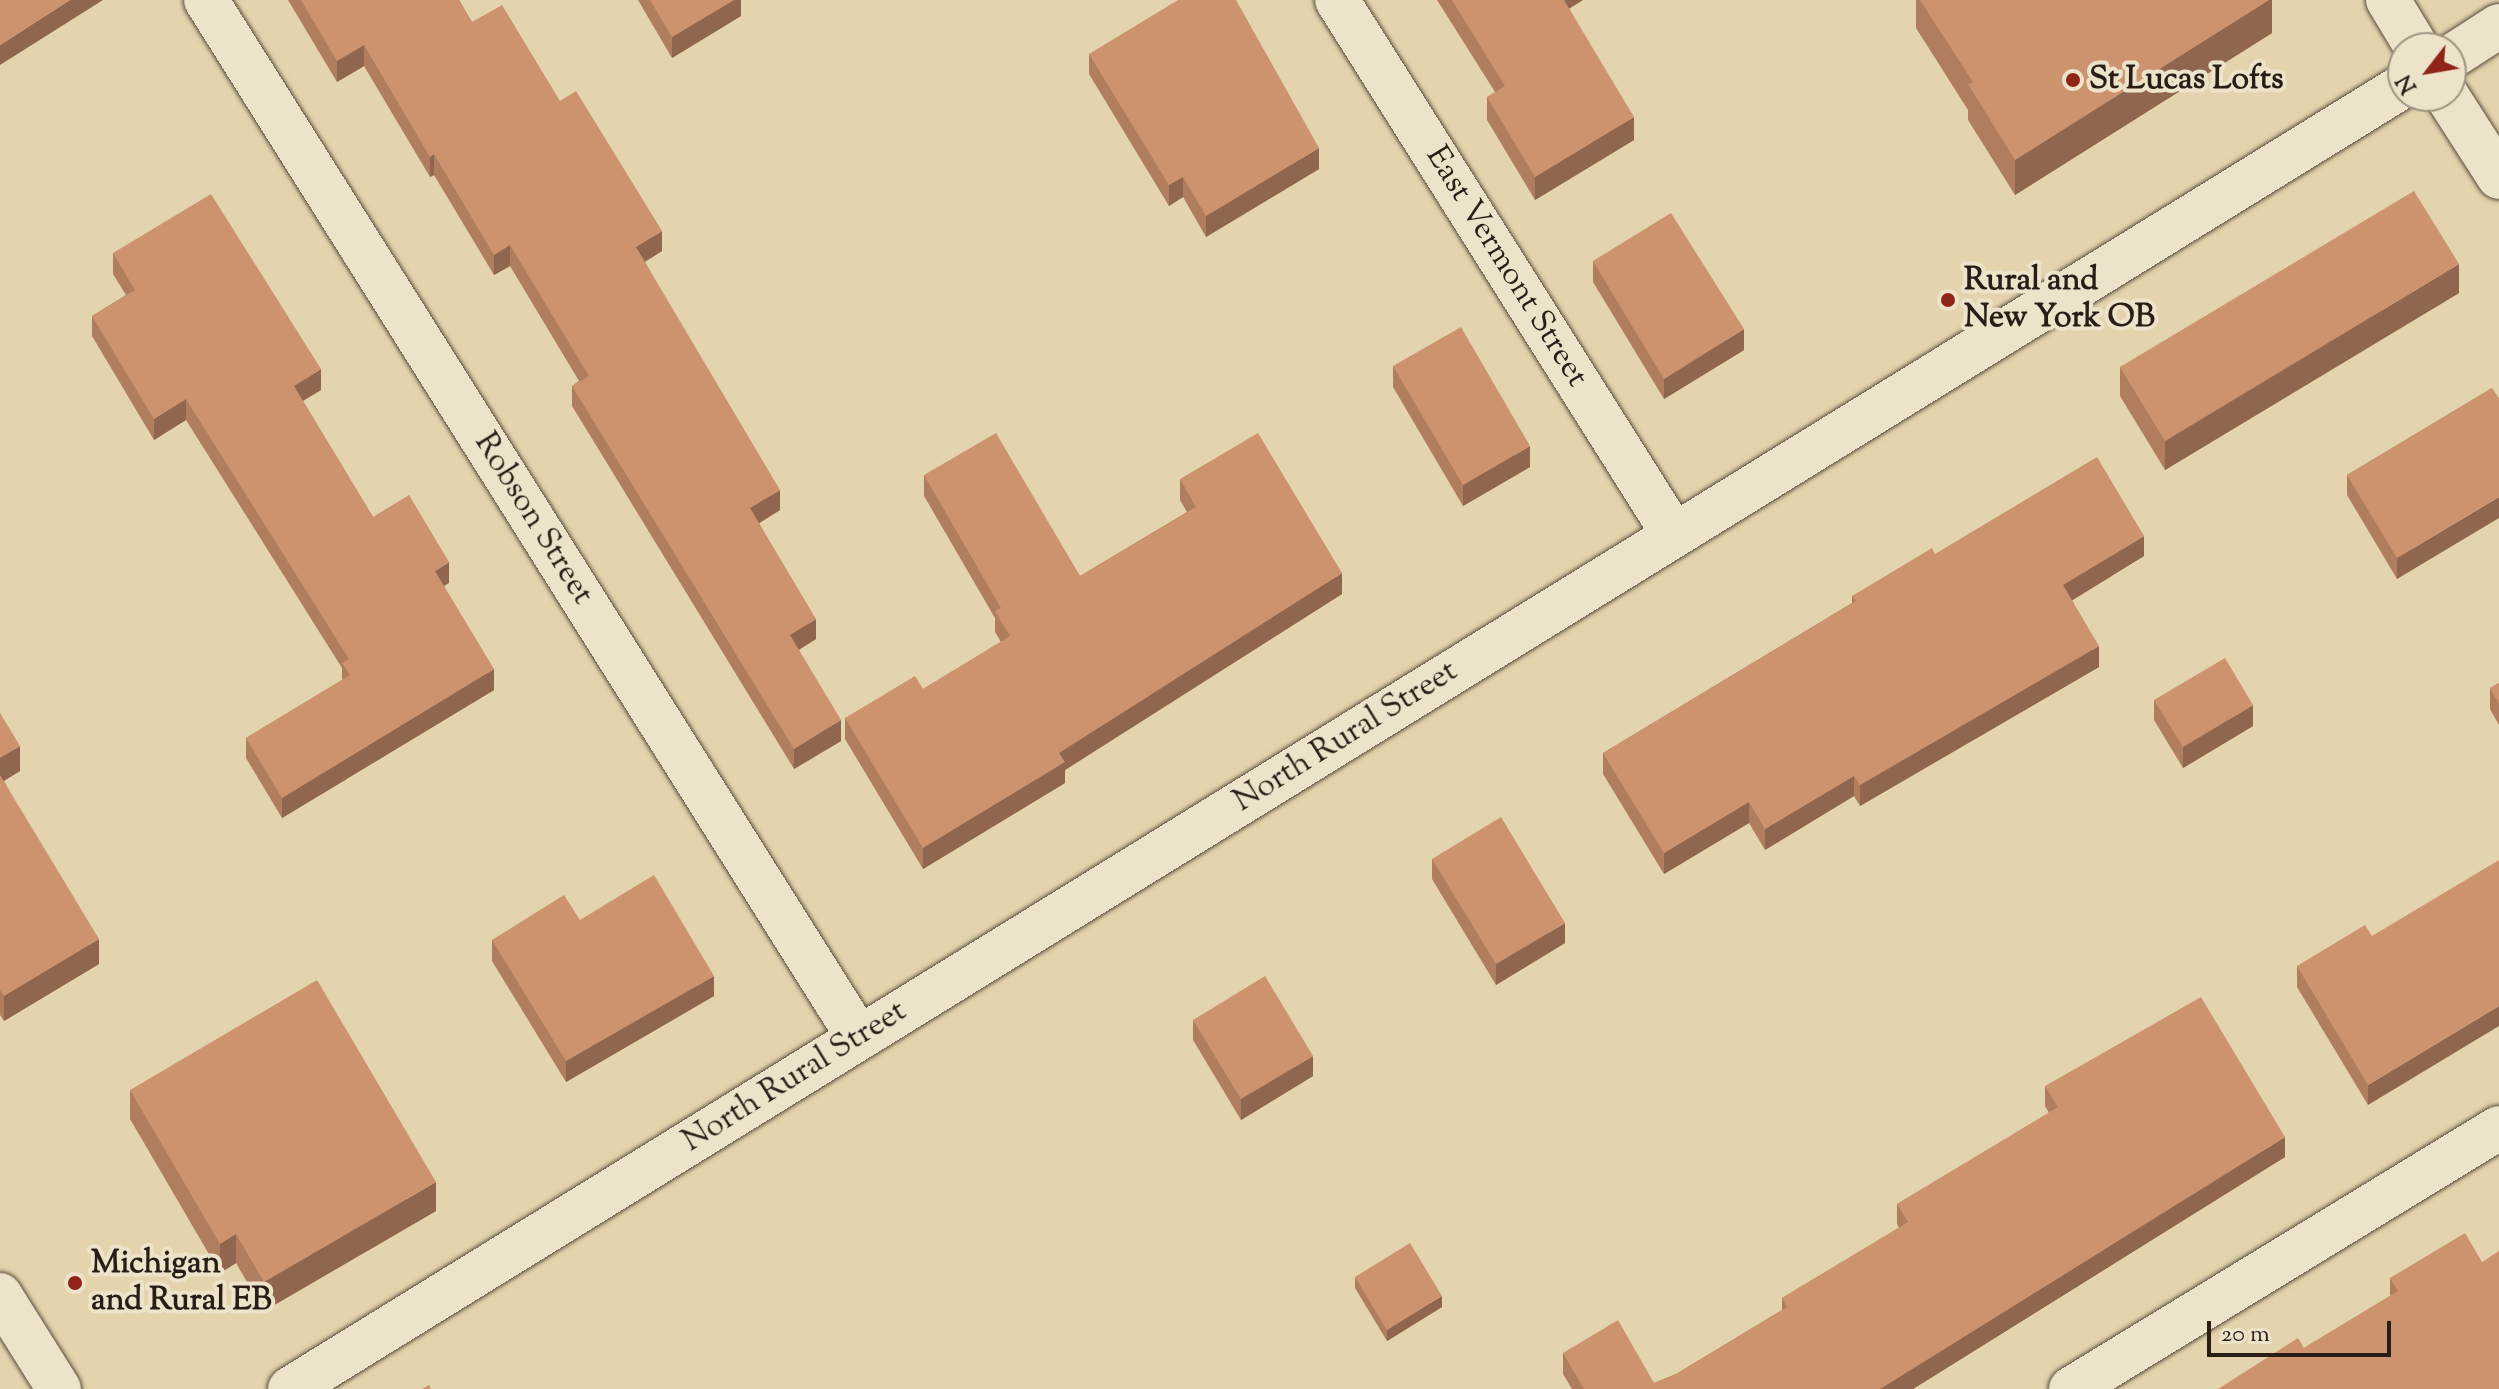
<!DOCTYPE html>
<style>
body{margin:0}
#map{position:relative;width:2499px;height:1389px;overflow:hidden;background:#e3d4ad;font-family:"Sorts Mill Goudy",serif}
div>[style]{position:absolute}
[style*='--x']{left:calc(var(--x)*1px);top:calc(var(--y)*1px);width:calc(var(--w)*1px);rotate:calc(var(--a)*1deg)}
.roads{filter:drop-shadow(0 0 2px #584b3c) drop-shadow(0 0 2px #584b3c)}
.minor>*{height:44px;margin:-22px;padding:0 22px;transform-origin:22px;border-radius:22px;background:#ede3ca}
.secondary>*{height:44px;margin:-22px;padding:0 22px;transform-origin:22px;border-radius:22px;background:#ede3ca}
.wall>*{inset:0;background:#b07e5f}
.shaded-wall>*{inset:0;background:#90674e}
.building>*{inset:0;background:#cd936f}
.dots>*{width:22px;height:22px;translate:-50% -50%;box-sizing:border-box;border:4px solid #ede3ca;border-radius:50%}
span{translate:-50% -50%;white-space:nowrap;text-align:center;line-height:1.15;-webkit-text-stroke:8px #ede3ca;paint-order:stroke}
.poi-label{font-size:32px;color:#291d16;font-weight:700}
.left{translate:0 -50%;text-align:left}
.street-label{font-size:32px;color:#291d16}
.north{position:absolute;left:2387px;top:32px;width:80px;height:80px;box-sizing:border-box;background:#ede3ca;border:2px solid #9f9482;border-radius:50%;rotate:239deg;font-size:22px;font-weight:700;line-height:32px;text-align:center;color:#291d16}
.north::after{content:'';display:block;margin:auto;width:28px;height:36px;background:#8f2418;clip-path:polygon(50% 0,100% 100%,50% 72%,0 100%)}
.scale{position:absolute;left:2207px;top:1321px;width:184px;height:36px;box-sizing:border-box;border:4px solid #291d16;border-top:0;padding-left:10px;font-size:24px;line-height:28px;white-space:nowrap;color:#291d16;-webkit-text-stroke:6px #ede3ca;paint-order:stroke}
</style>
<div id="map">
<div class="roads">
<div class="minor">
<div style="--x:206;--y:0;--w:1226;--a:57.83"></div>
<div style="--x:1337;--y:0;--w:632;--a:57.79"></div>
<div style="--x:2071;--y:1389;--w:501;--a:-31.38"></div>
</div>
<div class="secondary">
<div style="--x:2388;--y:0;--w:56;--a:58.9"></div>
<div style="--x:2451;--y:57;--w:57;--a:-32.9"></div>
<div style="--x:2447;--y:96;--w:96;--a:57.3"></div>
<div style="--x:0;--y:1295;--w:111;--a:57.9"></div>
<div style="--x:290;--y:1389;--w:2482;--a:-31.66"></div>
</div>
</div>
<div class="wall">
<div style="clip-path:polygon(288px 0,459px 0,472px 22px,560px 101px,662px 251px,645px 262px,780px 510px,759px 523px,816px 639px,799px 650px,841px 741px,794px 769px,572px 406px,572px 386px,579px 381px,510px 266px,494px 275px,434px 175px,430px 177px,364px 66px,337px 82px)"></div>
<div style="clip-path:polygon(638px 0,741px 0,741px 16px,672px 58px)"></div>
<div style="clip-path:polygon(1437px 0,1583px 0,1569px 8px,1634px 140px,1535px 200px,1487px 120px,1487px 97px,1495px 92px)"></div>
<div style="clip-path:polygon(1916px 0,2272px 0,2272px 33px,2015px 195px,1968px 120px,1968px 110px,1916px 28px)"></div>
<div style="clip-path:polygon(1089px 54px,1319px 169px,1206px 237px,1183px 197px,1169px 206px,1089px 74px)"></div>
<div style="clip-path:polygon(113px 253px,321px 390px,303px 401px,373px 517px,449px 583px,444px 586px,494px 690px,282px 818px,246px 758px,246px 738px,342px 680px,342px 668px,186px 420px,154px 440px,92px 336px,92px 316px,126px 295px,113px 274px)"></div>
<div style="clip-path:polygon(1593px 261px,1744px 350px,1664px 399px,1593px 282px)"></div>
<div style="clip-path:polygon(2459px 293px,2165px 470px,2120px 396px,2120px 367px)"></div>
<div style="clip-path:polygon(1393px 366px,1530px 467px,1463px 506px,1393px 387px)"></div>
<div style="clip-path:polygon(2492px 388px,2397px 579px,2347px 495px,2347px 475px)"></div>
<div style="clip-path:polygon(924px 475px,1080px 576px,1187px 512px,1180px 500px,1180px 479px,1342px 594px,1065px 770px,1065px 783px,923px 869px,845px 739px,845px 718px,923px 689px,1001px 642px,995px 632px,995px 618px,924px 496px)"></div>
<div style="clip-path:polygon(1935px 554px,2144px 556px,2072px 600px,2099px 667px,1860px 806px,1854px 796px,1765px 850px,1749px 823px,1664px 874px,1603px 774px,1603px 753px,1852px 603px,1852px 596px)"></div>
<div style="clip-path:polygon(2499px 683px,2499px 725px,2490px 709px,2490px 688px)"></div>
<div style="clip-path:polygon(2154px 700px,2253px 726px,2183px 768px,2154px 720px)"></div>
<div style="clip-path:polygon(0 713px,20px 771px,4px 781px,99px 964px,4px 1021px,0 1015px)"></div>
<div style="clip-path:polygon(1432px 859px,1565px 943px,1496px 985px,1432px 879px)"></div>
<div style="clip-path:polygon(580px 920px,714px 996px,566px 1082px,492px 961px,492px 940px)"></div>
<div style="clip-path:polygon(2372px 936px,2368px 1105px,2297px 987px,2297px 966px)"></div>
<div style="clip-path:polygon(1193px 1020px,1313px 1076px,1241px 1120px,1193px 1040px)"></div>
<div style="clip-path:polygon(2045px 1086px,2285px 1157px,1913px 1389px,1572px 1389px,1563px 1374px,1563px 1353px,1654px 1383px,1676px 1374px,1782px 1310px,1782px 1298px,1899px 1228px,1897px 1224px,1897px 1204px,2049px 1113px,2045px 1106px)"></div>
<div style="clip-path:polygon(130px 1090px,436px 1211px,264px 1311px,236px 1263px,220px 1273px,130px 1119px)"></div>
<div style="clip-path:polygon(2482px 1262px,2499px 1389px,2304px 1348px,2390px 1296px,2390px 1278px)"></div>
<div style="clip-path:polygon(1355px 1277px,1442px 1307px,1387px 1341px,1355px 1288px)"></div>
</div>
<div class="shaded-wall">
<div style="clip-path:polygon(70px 0,103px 0,0 65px,0 45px)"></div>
<div style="clip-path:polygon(734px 0,741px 0,741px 16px,672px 58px,672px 37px)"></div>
<div style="clip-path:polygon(1559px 0,1583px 0,1559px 15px)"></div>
<div style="clip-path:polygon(2269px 0,2272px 0,2272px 33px,2015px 195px,2015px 160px)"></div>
<div style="clip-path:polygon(364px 45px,364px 66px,337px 82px,337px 61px)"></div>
<div style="clip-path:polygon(1634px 117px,1634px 140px,1535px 200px,1535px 177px)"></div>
<div style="clip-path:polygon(1319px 148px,1319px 169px,1206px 237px,1206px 216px)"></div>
<div style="clip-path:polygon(434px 154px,434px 175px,430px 177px,430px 157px)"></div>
<div style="clip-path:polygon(1183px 177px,1183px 197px,1169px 206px,1169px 185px)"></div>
<div style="clip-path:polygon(662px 231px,662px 251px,636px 267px,636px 247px)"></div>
<div style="clip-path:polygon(510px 245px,510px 266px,494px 275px,494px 255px)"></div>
<div style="clip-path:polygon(2459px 264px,2459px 293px,2165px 470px,2165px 441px)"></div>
<div style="clip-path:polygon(1744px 329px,1744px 350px,1664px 399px,1664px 379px)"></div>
<div style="clip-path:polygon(321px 369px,321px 390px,294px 406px,294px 386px)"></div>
<div style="clip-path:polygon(186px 399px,186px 420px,154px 440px,154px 419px)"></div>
<div style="clip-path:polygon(1530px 446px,1530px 467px,1463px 506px,1463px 485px)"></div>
<div style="clip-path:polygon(780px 490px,780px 510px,750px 529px,750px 508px)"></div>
<div style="clip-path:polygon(2499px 497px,2499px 518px,2397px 579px,2397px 558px)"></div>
<div style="clip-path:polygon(2144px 536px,2144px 556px,2063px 606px,2063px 585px)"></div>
<div style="clip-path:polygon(449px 562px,449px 583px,435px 591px,435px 571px)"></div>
<div style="clip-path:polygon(1342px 573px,1342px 594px,1065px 770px,1065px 783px,923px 869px,923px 848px,1059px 753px)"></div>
<div style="clip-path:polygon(816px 619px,816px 639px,790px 655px,790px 635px)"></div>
<div style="clip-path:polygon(2099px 646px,2099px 667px,1860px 806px,1860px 785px)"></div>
<div style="clip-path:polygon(494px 669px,494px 690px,282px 818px,282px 798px)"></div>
<div style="clip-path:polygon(2253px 705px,2253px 726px,2183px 768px,2183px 747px)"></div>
<div style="clip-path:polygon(841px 720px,841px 741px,794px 769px,794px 749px)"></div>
<div style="clip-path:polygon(20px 746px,20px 771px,0 783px,0 758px)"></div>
<div style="clip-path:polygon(1854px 776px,1854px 796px,1765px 850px,1765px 829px)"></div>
<div style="clip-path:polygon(1749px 802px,1749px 823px,1664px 874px,1664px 853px)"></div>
<div style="clip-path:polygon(1565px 923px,1565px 943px,1496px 985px,1496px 964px)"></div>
<div style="clip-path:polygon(99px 939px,99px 964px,4px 1021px,4px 996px)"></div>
<div style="clip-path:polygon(714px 976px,714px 996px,566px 1082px,566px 1061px)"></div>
<div style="clip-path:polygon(2499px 1006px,2499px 1026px,2368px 1105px,2368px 1085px)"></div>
<div style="clip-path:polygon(1313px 1056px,1313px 1076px,1241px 1120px,1241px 1099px)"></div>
<div style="clip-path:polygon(2285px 1137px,2285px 1157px,1913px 1389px,1880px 1389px)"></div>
<div style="clip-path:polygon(436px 1182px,436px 1211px,264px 1311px,264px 1282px)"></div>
<div style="clip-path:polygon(236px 1234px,236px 1263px,220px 1273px,220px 1244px)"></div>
<div style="clip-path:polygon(1442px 1296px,1442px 1307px,1387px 1341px,1387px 1330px)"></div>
</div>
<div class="building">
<div style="clip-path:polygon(0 0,70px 0,0 45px)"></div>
<div style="clip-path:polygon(301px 0,459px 0,472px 22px,502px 5px,560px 101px,576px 91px,662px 231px,636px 247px,780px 490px,750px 508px,816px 619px,790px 635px,841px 720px,794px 749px,572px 386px,589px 376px,510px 245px,494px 255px,434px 154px,430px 157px,364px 45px,337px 61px)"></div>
<div style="clip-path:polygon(650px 0,734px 0,672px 37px)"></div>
<div style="clip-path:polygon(1178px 0,1236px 0,1319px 148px,1206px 216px,1183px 177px,1169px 185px,1089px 54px)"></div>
<div style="clip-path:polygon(1452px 0,1564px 0,1634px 117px,1535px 177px,1487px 97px,1505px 86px)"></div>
<div style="clip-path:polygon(1920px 0,2269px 0,2015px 160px,1968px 84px,1973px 82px)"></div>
<div style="clip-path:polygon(2414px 191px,2459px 264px,2165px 441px,2120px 367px)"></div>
<div style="clip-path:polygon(211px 194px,321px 369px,294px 386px,373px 517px,409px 495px,449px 562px,435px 571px,494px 669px,282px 798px,246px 738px,350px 675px,342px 663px,349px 659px,186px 399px,154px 419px,92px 316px,135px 290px,113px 253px)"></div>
<div style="clip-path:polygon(1671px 213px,1744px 329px,1664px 379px,1593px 261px)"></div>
<div style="clip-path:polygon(1461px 327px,1530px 446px,1463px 485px,1393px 366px)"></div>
<div style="clip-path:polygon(2492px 388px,2499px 398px,2499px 497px,2397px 558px,2347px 475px)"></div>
<div style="clip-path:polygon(996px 433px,1080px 576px,1196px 507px,1180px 479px,1258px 433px,1342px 573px,1059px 753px,1065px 762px,923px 848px,845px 718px,915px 676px,923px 689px,1010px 636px,995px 611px,1001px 608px,924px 475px)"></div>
<div style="clip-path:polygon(2097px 457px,2144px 536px,2063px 585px,2099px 646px,1860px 785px,1854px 776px,1765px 829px,1749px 802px,1664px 853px,1603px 753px,1856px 601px,1852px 596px,1932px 548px,1935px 554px)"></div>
<div style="clip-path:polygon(2225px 658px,2253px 705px,2183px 747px,2154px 700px)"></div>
<div style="clip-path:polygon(2499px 683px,2499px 704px,2490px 688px)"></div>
<div style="clip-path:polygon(0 713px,20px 746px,0 758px)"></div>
<div style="clip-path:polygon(0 775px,99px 939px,4px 996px,0 990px)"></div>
<div style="clip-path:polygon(1501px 817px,1565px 923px,1496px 964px,1432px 859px)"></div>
<div style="clip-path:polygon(2499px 860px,2499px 1006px,2368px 1085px,2297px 966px,2365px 925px,2372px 936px)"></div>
<div style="clip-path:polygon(654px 875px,714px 976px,566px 1061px,492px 940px,564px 895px,580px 920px)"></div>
<div style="clip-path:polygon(1265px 976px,1313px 1056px,1241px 1099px,1193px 1020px)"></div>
<div style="clip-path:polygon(317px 980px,436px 1182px,264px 1282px,236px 1234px,220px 1244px,130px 1090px)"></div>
<div style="clip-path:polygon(2201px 997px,2285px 1137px,1880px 1389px,1584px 1389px,1563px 1353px,1618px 1320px,1654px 1383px,1676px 1374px,1787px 1307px,1782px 1298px,1908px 1222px,1897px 1204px,2058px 1107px,2045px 1086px)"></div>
<div style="clip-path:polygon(2465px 1233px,2482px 1262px,2499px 1251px,2499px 1389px,2218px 1389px,2298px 1338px,2304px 1348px,2398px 1291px,2390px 1278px)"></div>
<div style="clip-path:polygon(1410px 1243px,1442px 1296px,1387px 1330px,1355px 1277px)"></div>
<div style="clip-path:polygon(429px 1385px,431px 1389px,422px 1389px)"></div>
</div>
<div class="dots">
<div style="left:2073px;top:80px;background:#8f2418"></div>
<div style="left:1948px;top:300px;background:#8f2418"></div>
<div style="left:75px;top:1283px;background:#8f2418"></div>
</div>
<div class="poi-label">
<span class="left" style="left:2089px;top:80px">St Lucas Lofts</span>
<span class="left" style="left:1964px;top:300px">Rural and<br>New York OB</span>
<span class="left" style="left:91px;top:1283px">Michigan<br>and Rural EB</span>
</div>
<div class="street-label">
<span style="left:1506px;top:267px;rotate:58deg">East Vermont Street</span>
<span style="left:533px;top:519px;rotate:58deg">Robson Street</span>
<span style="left:1346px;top:737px;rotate:-32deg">North Rural Street</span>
<span style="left:795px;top:1077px;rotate:-32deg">North Rural Street</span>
</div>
<div class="north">N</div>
<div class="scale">20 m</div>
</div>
